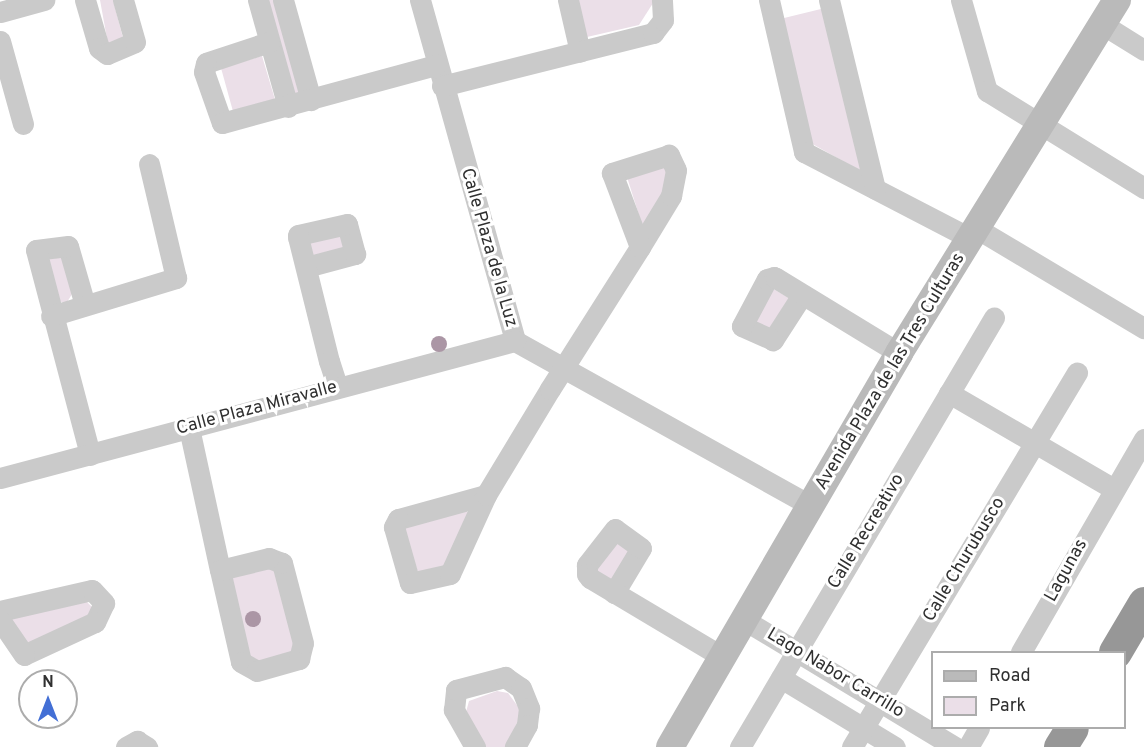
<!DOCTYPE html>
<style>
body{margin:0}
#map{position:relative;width:1144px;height:747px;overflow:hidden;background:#fff;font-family:Overpass,sans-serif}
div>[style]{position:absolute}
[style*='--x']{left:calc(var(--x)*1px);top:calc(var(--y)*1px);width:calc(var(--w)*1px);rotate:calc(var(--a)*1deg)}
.green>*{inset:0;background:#ebdfe8}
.street>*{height:21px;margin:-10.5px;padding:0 10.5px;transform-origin:10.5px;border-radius:10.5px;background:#cacaca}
.secondary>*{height:28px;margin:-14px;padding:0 14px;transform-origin:14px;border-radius:14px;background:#bababa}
.highway>*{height:33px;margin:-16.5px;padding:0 16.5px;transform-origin:16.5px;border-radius:16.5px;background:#979797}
.trees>*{width:16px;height:16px;margin:-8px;border-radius:50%;background:#ab96a5}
span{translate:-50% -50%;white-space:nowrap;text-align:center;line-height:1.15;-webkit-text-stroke:6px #fff;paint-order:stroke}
.street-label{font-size:18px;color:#303030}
.legend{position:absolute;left:931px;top:651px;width:195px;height:78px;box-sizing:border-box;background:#fff;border:2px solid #acacac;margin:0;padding:8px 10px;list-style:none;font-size:18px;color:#303030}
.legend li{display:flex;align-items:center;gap:12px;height:30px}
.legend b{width:30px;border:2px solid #acacac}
.north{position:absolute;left:18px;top:669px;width:60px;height:60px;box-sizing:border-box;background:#fff;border:2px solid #acacac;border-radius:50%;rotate:0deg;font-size:16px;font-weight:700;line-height:24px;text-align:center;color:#303030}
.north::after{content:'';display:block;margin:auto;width:21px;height:27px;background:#436fd5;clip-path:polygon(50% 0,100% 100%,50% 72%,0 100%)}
</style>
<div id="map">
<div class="green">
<div style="clip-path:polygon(100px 0,113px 0,123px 38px,108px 44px)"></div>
<div style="clip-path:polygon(266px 0,278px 0,304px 95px,293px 98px)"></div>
<div style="clip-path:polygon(578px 0,655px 0,639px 25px,587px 37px)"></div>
<div style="clip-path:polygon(825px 8px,862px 172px,809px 142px,780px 19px)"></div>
<div style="clip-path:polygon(262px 56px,276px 103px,234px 115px,221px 68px)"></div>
<div style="clip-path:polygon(667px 164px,665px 192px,643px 228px,627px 177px)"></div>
<div style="clip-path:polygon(346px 229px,352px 250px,314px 260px,308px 239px)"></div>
<div style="clip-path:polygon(61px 255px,72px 294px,66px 304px,57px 300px,46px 259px)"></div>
<div style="clip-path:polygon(770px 287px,789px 298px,768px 331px,749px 320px)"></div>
<div style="clip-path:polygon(464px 509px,470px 514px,441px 571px,420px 578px,402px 528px)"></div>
<div style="clip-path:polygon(614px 537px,633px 548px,612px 581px,594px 570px)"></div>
<div style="clip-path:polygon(276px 564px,297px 652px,251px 664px,230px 575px)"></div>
<div style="clip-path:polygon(84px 599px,93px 608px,90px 614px,23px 648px,9px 621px,12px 614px)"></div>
<div style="clip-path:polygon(497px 691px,508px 693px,522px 712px,506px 747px,483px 747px,466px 712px,469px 701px)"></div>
</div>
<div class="street">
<div style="--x:85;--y:0;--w:50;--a:73.7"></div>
<div style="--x:99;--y:48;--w:10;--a:37"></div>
<div style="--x:107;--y:54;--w:30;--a:-23"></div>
<div style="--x:135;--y:42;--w:44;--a:-105.9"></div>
<div style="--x:258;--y:0;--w:111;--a:74.3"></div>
<div style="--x:283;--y:0;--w:104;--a:74.4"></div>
<div style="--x:420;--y:0;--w:354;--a:74.4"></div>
<div style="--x:515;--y:341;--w:340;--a:29.1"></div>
<div style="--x:568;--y:0;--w:53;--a:77"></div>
<div style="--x:769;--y:0;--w:156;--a:77"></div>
<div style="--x:804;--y:152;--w:187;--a:27.4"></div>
<div style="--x:829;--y:0;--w:194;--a:76.3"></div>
<div style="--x:961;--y:0;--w:95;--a:74.1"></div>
<div style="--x:987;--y:91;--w:185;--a:31.7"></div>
<div style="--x:0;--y:12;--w:46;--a:-15.3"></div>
<div style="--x:1102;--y:24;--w:49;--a:31.8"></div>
<div style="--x:0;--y:41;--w:86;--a:74.5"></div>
<div style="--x:269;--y:42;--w:66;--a:161.6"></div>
<div style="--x:206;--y:63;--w:9;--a:103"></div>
<div style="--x:204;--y:72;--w:54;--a:70.6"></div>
<div style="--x:222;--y:123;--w:222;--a:-15.2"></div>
<div style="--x:442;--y:86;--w:218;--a:-14.1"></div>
<div style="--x:653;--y:33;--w:16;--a:-52"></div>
<div style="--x:663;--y:20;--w:20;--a:-93"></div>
<div style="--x:976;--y:228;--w:196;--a:30.8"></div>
<div style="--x:306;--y:267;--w:51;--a:-14.9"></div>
<div style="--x:355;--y:254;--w:31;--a:-105"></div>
<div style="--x:347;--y:224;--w:50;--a:167.3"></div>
<div style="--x:298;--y:235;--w:2;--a:90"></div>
<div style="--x:298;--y:237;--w:128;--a:76"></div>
<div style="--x:329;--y:361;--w:28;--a:72"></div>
<div style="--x:802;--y:295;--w:54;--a:122.8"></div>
<div style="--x:773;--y:340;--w:34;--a:-156"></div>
<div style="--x:742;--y:326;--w:53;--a:-62"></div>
<div style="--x:767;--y:279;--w:7;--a:-16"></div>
<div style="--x:774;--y:277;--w:2;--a:27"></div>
<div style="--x:776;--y:278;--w:144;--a:31.4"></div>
<div style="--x:85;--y:305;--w:61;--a:-106.1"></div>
<div style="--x:68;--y:246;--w:32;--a:173"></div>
<div style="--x:36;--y:250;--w:212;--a:75.2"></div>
<div style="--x:51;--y:316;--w:131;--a:-16.9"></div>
<div style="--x:176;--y:278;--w:117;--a:-103.3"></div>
<div style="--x:949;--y:393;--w:191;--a:30.2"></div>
<div style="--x:189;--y:428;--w:145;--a:77.7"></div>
<div style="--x:220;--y:570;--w:94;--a:77.1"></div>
<div style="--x:241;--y:662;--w:18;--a:29"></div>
<div style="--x:257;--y:671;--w:44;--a:-15.9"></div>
<div style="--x:299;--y:659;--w:16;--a:-76"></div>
<div style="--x:303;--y:643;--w:83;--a:-104.7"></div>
<div style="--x:282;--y:563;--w:14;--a:-159"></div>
<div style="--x:269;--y:558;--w:50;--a:166.2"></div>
<div style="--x:0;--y:478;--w:533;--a:-14.9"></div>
<div style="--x:486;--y:495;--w:91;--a:164.7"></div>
<div style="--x:398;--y:519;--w:9;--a:117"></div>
<div style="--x:394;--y:527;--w:58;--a:74.1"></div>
<div style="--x:410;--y:583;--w:41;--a:-12.7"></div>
<div style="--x:450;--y:574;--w:87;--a:-65.5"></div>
<div style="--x:486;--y:495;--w:124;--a:-58.9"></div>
<div style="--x:550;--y:389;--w:168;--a:-57.6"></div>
<div style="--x:640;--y:247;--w:60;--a:-58.7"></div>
<div style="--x:671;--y:196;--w:26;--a:-79"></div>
<div style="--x:676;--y:170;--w:17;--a:-115"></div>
<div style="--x:669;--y:155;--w:60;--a:162.5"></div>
<div style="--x:612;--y:173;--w:79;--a:69.3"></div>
<div style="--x:614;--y:593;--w:52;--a:-59"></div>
<div style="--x:641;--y:548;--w:32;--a:-144"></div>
<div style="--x:615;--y:529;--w:46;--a:127.9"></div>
<div style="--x:587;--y:565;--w:9;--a:90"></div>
<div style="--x:587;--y:574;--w:5;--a:53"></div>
<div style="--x:590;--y:578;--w:156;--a:30.8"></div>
<div style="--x:0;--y:611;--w:94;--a:-12.9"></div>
<div style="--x:92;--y:590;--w:18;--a:47"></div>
<div style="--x:104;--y:603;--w:21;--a:115"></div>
<div style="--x:95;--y:622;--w:78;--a:155.1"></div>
<div style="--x:24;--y:655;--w:42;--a:-124.4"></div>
<div style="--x:746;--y:621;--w:244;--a:31.1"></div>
<div style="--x:1021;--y:652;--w:246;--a:-60"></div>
<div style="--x:781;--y:678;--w:133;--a:31.2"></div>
<div style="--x:126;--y:747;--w:13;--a:-29"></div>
<div style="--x:137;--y:741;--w:12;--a:31"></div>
<div style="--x:475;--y:747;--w:43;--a:-119.6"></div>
<div style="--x:454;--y:710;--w:20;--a:-84"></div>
<div style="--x:456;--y:690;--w:51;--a:-14.9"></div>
<div style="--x:505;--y:677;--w:19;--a:35"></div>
<div style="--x:521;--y:688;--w:22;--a:68"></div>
<div style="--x:529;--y:708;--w:17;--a:97"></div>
<div style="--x:527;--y:725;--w:25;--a:119"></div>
<div style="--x:740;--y:747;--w:499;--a:-59.4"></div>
<div style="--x:852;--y:747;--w:437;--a:-59"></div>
<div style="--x:968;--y:747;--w:22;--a:-60"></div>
</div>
<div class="secondary">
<div style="--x:670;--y:747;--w:456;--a:-59.8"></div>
<div style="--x:899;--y:353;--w:415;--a:-58.3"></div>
</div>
<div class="highway">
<div style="--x:1115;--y:652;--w:57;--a:-59.4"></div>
<div style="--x:1060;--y:747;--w:22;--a:-58"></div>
</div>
<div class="trees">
<div style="left:439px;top:344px"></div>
<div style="left:253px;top:619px"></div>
</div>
<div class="street-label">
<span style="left:488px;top:248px;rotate:74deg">Calle Plaza de la Luz</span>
<span style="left:891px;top:372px;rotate:-59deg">Avenida Plaza de las Tres Culturas</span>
<span style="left:257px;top:409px;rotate:-15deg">Calle Plaza Miravalle</span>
<span style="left:867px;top:532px;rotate:-59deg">Calle Recreativo</span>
<span style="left:965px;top:560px;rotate:-59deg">Calle Churubusco</span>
<span style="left:1067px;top:571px;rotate:-61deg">Lagunas</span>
<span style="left:835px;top:674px;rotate:31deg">Lago Nabor Carrillo</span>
</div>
<ul class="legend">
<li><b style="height:8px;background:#bababa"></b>Road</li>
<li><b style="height:16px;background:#ebdfe8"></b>Park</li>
</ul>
<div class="north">N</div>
</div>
